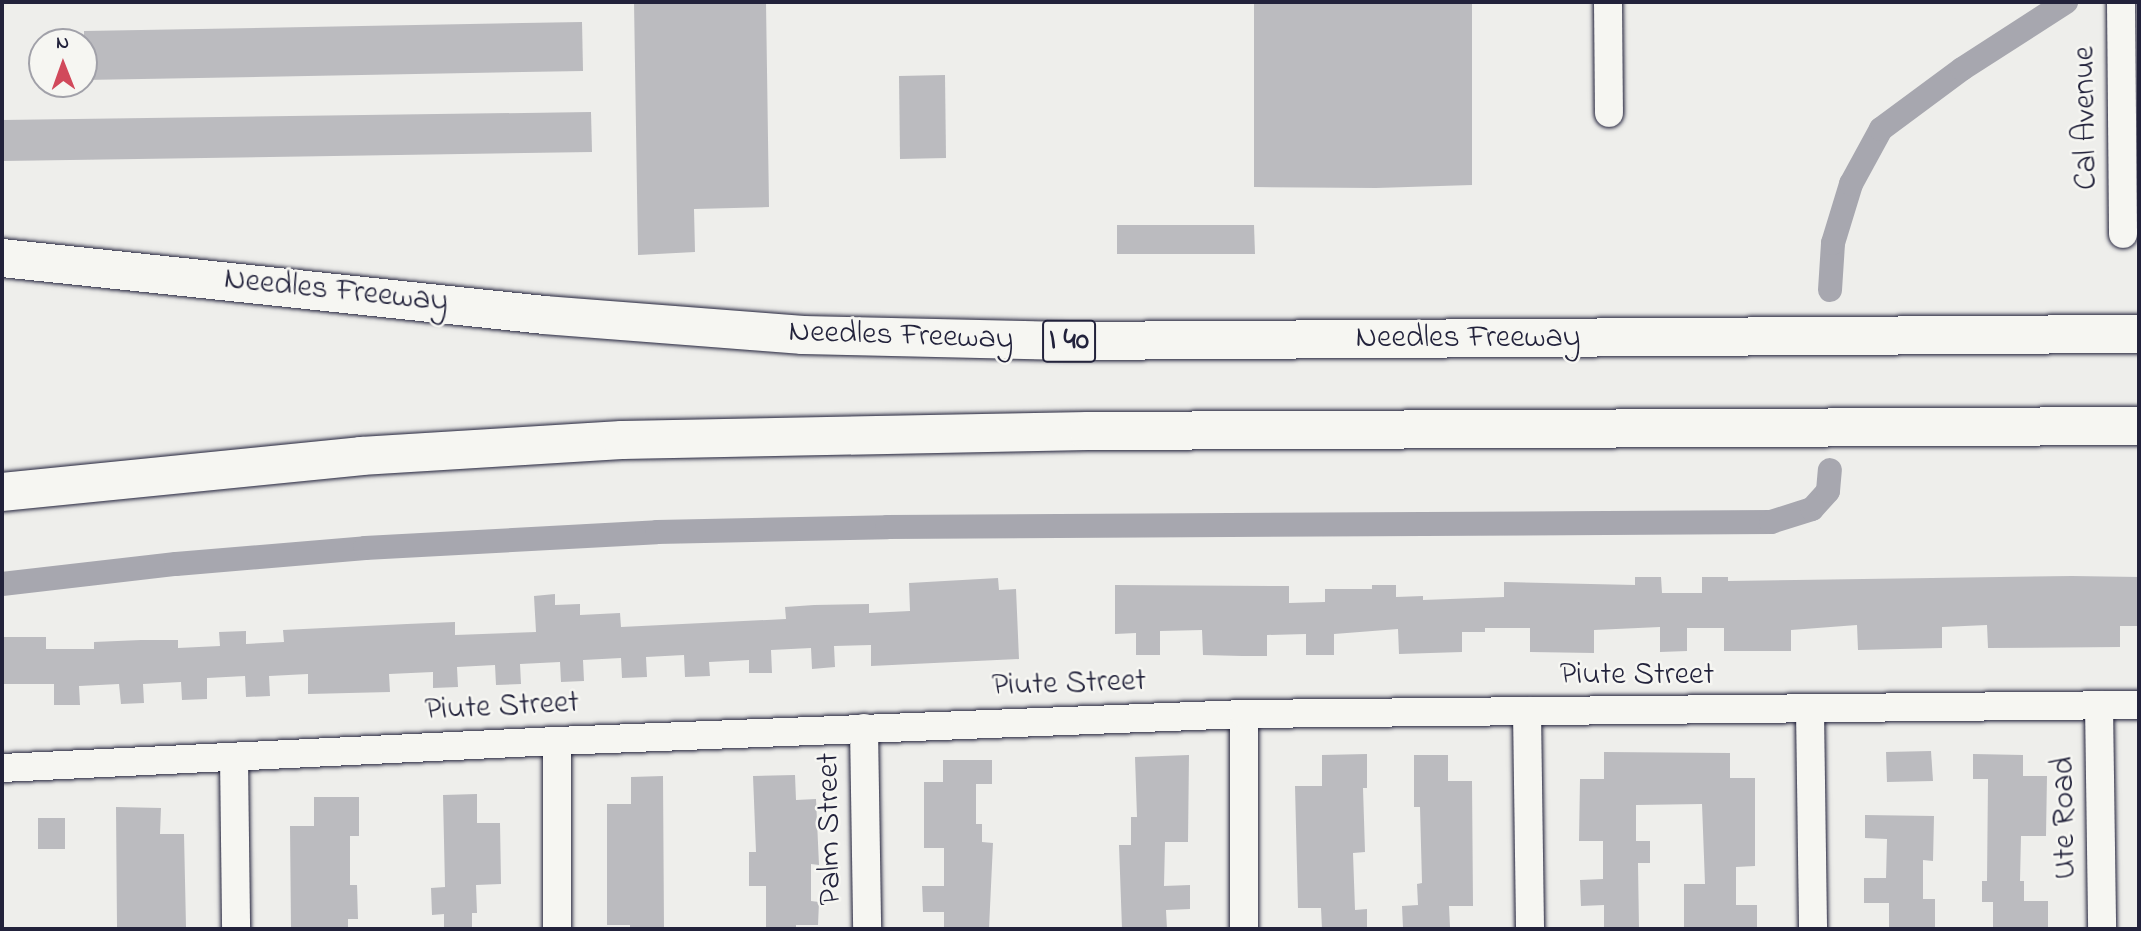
<!DOCTYPE html>
<style>
body{margin:0}
#map{position:relative;width:2141px;height:931px;overflow:hidden;background:#eeeeeb;font-family:"Indie Flower",sans-serif}
div>[style]{position:absolute}
[style*='--x']{left:calc(var(--x)*1px);top:calc(var(--y)*1px);width:calc(var(--w)*1px);rotate:calc(var(--a)*1deg)}
.canal>*{height:24px;margin:-12px;padding:0 12px;transform-origin:12px;border-radius:12px;background:#a7a7af}
.building>*{inset:0;background:#bbbbbf}
.roads{filter:drop-shadow(0 0 2px #22223b) drop-shadow(0 0 2px #22223b)}
.minor>*{height:28px;margin:-14px;padding:0 14px;transform-origin:14px;border-radius:14px;background:#f6f6f2}
.highway>*{height:38px;margin:-19px;padding:0 19px;transform-origin:19px;border-radius:19px;background:#f6f6f2}
span{translate:-50% -50%;white-space:nowrap;text-align:center;line-height:1.15;-webkit-text-stroke:5px #f6f6f2;paint-order:stroke}
.shield-label span{padding:2px 5px;background:#f6f6f2;border:2px solid;border-radius:5px;-webkit-text-stroke-width:0}
.shield-label{font-size:30px;color:#22223b;font-weight:700}
.street-label{font-size:32px;color:#22223b}
.frame{position:absolute;inset:0;border:4px solid #22223b;pointer-events:none}
.north{position:absolute;left:28px;top:28px;width:70px;height:70px;box-sizing:border-box;background:#f6f6f2;border:2px solid #a1a1a9;border-radius:50%;rotate:359deg;font-size:19px;font-weight:700;line-height:28px;text-align:center;color:#22223b}
.north::after{content:'';display:block;margin:auto;width:24px;height:32px;background:#d1495b;clip-path:polygon(50% 0,100% 100%,50% 72%,0 100%)}
</style>
<div id="map">
<div class="canal">
<div style="--x:1830;--y:290;--w:47;--a:-86.3"></div>
<div style="--x:1833;--y:243;--w:62;--a:-73"></div>
<div style="--x:1851;--y:184;--w:63;--a:-61.4"></div>
<div style="--x:1881;--y:129;--w:101;--a:-36.5"></div>
<div style="--x:1962;--y:69;--w:124;--a:-32.8"></div>
<div style="--x:2;--y:584;--w:175;--a:-6.6"></div>
<div style="--x:176;--y:564;--w:190;--a:-4.8"></div>
<div style="--x:365;--y:548;--w:292;--a:-3.1"></div>
<div style="--x:657;--y:532;--w:230;--a:-1.2"></div>
<div style="--x:887;--y:527;--w:884;--a:-0.32"></div>
<div style="--x:1771;--y:522;--w:43;--a:-17.6"></div>
<div style="--x:1812;--y:509;--w:24;--a:-48"></div>
<div style="--x:1828;--y:491;--w:21;--a:-85"></div>
</div>
<div class="building">
<div style="clip-path:polygon(634px 2px,766px 2px,769px 207px,694px 209px,695px 252px,638px 255px)"></div>
<div style="clip-path:polygon(1472px 2px,1472px 185px,1376px 188px,1254px 187px,1254px 4px)"></div>
<div style="clip-path:polygon(582px 22px,583px 71px,84px 80px,84px 31px)"></div>
<div style="clip-path:polygon(945px 75px,946px 158px,900px 159px,899px 76px)"></div>
<div style="clip-path:polygon(591px 112px,592px 152px,2px 161px,2px 120px)"></div>
<div style="clip-path:polygon(1117px 225px,1254px 225px,1255px 254px,1117px 254px)"></div>
<div style="clip-path:polygon(2072px 576px,2139px 577px,2139px 626px,2120px 626px,2120px 647px,1988px 648px,1987px 625px,1942px 627px,1942px 648px,1858px 650px,1857px 625px,1791px 630px,1791px 651px,1724px 651px,1724px 628px,1687px 628px,1687px 651px,1660px 652px,1660px 627px,1594px 630px,1594px 653px,1530px 652px,1530px 628px,1485px 628px,1485px 632px,1462px 632px,1462px 652px,1399px 654px,1398px 629px,1334px 634px,1334px 655px,1306px 655px,1306px 634px,1267px 635px,1267px 656px,1242px 656px,1203px 655px,1202px 630px,1160px 631px,1160px 655px,1136px 655px,1136px 633px,1115px 634px,1115px 585px,1289px 586px,1289px 603px,1325px 602px,1325px 589px,1372px 589px,1372px 585px,1396px 585px,1396px 597px,1423px 596px,1423px 600px,1504px 597px,1504px 582px,1635px 585px,1635px 577px,1661px 577px,1662px 593px,1702px 593px,1702px 577px,1728px 577px,1728px 581px)"></div>
<div style="clip-path:polygon(998px 578px,999px 590px,1016px 589px,1019px 659px,871px 666px,871px 645px,834px 646px,835px 667px,812px 669px,811px 648px,771px 650px,772px 673px,749px 673px,749px 660px,709px 662px,710px 676px,685px 677px,684px 655px,646px 657px,647px 677px,622px 678px,621px 658px,583px 660px,584px 681px,561px 682px,560px 662px,520px 664px,521px 684px,496px 685px,495px 665px,457px 667px,458px 687px,433px 688px,433px 672px,389px 674px,390px 692px,308px 694px,308px 674px,269px 676px,270px 696px,246px 697px,245px 676px,207px 678px,207px 699px,182px 700px,181px 682px,143px 684px,144px 703px,121px 704px,119px 684px,79px 686px,80px 705px,54px 705px,54px 684px,2px 684px,2px 637px,46px 637px,46px 649px,94px 649px,94px 642px,141px 640px,178px 640px,178px 648px,220px 646px,219px 632px,246px 631px,246px 644px,284px 642px,283px 630px,407px 624px,455px 622px,455px 635px,536px 632px,534px 596px,555px 594px,555px 605px,580px 604px,580px 615px,620px 613px,621px 627px,786px 619px,785px 607px,814px 605px,869px 604px,869px 613px,910px 611px,909px 583px)"></div>
<div style="clip-path:polygon(1931px 751px,1933px 781px,1887px 782px,1886px 752px)"></div>
<div style="clip-path:polygon(1604px 752px,1730px 753px,1730px 778px,1755px 778px,1755px 866px,1736px 867px,1736px 905px,1757px 905px,1757px 929px,1684px 929px,1684px 884px,1705px 884px,1702px 804px,1636px 805px,1636px 841px,1650px 841px,1650px 863px,1638px 863px,1639px 929px,1604px 929px,1604px 905px,1581px 906px,1580px 880px,1603px 879px,1603px 841px,1579px 841px,1580px 779px,1604px 779px)"></div>
<div style="clip-path:polygon(1367px 754px,1367px 788px,1363px 788px,1365px 852px,1353px 853px,1355px 910px,1367px 909px,1367px 929px,1322px 929px,1321px 908px,1298px 908px,1295px 786px,1322px 786px,1322px 755px)"></div>
<div style="clip-path:polygon(1973px 754px,2023px 755px,2023px 776px,2047px 776px,2046px 836px,2021px 836px,2020px 881px,2024px 881px,2024px 901px,2048px 901px,2048px 928px,1993px 928px,1993px 902px,1982px 902px,1982px 881px,1987px 881px,1988px 779px,1973px 779px)"></div>
<div style="clip-path:polygon(1189px 755px,1188px 842px,1165px 842px,1164px 886px,1190px 885px,1190px 909px,1166px 910px,1167px 929px,1122px 929px,1119px 845px,1131px 845px,1131px 817px,1137px 817px,1135px 757px)"></div>
<div style="clip-path:polygon(1414px 755px,1448px 755px,1448px 781px,1472px 781px,1473px 906px,1449px 906px,1450px 927px,1403px 928px,1402px 906px,1418px 905px,1417px 884px,1422px 883px,1420px 807px,1414px 807px)"></div>
<div style="clip-path:polygon(943px 760px,992px 760px,992px 784px,976px 784px,976px 824px,982px 824px,982px 842px,993px 843px,989px 929px,944px 929px,944px 912px,923px 912px,922px 886px,944px 886px,944px 848px,924px 848px,924px 782px,943px 782px)"></div>
<div style="clip-path:polygon(795px 775px,796px 800px,816px 799px,819px 865px,811px 864px,811px 901px,819px 902px,818px 925px,796px 925px,796px 929px,766px 929px,766px 886px,749px 886px,749px 852px,756px 852px,753px 776px)"></div>
<div style="clip-path:polygon(663px 776px,664px 929px,630px 929px,630px 925px,607px 925px,607px 804px,631px 804px,631px 777px)"></div>
<div style="clip-path:polygon(477px 794px,477px 823px,500px 823px,501px 884px,476px 885px,477px 913px,472px 913px,472px 929px,444px 929px,444px 914px,432px 915px,431px 888px,445px 887px,443px 795px)"></div>
<div style="clip-path:polygon(314px 797px,359px 797px,359px 836px,350px 836px,350px 885px,357px 885px,358px 919px,348px 919px,348px 929px,291px 929px,290px 826px,314px 826px)"></div>
<div style="clip-path:polygon(116px 807px,161px 808px,160px 834px,184px 834px,186px 927px,117px 927px)"></div>
<div style="clip-path:polygon(1865px 815px,1934px 816px,1933px 861px,1923px 860px,1923px 899px,1935px 899px,1935px 928px,1889px 928px,1889px 903px,1864px 903px,1864px 878px,1886px 878px,1887px 839px,1865px 838px)"></div>
<div style="clip-path:polygon(38px 818px,65px 818px,65px 849px,38px 849px)"></div>
</div>
<div class="roads">
<div class="minor">
<div style="--x:1608;--y:2;--w:111;--a:89.5"></div>
<div style="--x:2121;--y:2;--w:232;--a:89.5"></div>
<div style="--x:2099;--y:705;--w:224;--a:89.2"></div>
<div style="--x:1810;--y:710;--w:219;--a:89.2"></div>
<div style="--x:1527;--y:711;--w:218;--a:89.2"></div>
<div style="--x:1244;--y:714;--w:215;--a:90"></div>
<div style="--x:864;--y:728;--w:201;--a:89.1"></div>
<div style="--x:234;--y:757;--w:172;--a:89.3"></div>
<div style="--x:2;--y:768;--w:556;--a:-2.79"></div>
<div style="--x:557;--y:741;--w:688;--a:-2.25"></div>
<div style="--x:1244;--y:714;--w:895;--a:-0.58"></div>
<div style="--x:557;--y:929;--w:188;--a:-90"></div>
</div>
<div class="highway">
<div style="--x:2;--y:258;--w:545;--a:6"></div>
<div style="--x:544;--y:315;--w:260;--a:4.4"></div>
<div style="--x:803;--y:335;--w:267;--a:1.3"></div>
<div style="--x:1070;--y:341;--w:1069;--a:-0.38"></div>
<div style="--x:2;--y:492;--w:361;--a:-5.7"></div>
<div style="--x:361;--y:456;--w:261;--a:-3.5"></div>
<div style="--x:622;--y:440;--w:466;--a:-1.1"></div>
<div style="--x:1088;--y:431;--w:1051;--a:-0.27"></div>
</div>
</div>
<div class="shield-label">
<span style="left:1069px;top:341px">I 40</span>
</div>
<div class="street-label">
<span style="left:2087px;top:118px;rotate:-91deg">Cal Avenue</span>
<span style="left:336px;top:292px;rotate:6deg">Needles Freeway</span>
<span style="left:901px;top:337px;rotate:2deg">Needles Freeway</span>
<span style="left:1468px;top:339px">Needles Freeway</span>
<span style="left:1637px;top:676px">Piute Street</span>
<span style="left:1069px;top:685px;rotate:-2deg">Piute Street</span>
<span style="left:502px;top:708px;rotate:-3deg">Piute Street</span>
<span style="left:2066px;top:818px;rotate:-91deg">Ute Road</span>
<span style="left:831px;top:829px;rotate:-91deg">Palm Street</span>
</div>
<div class="frame"></div>
<div class="north">N</div>
</div>
